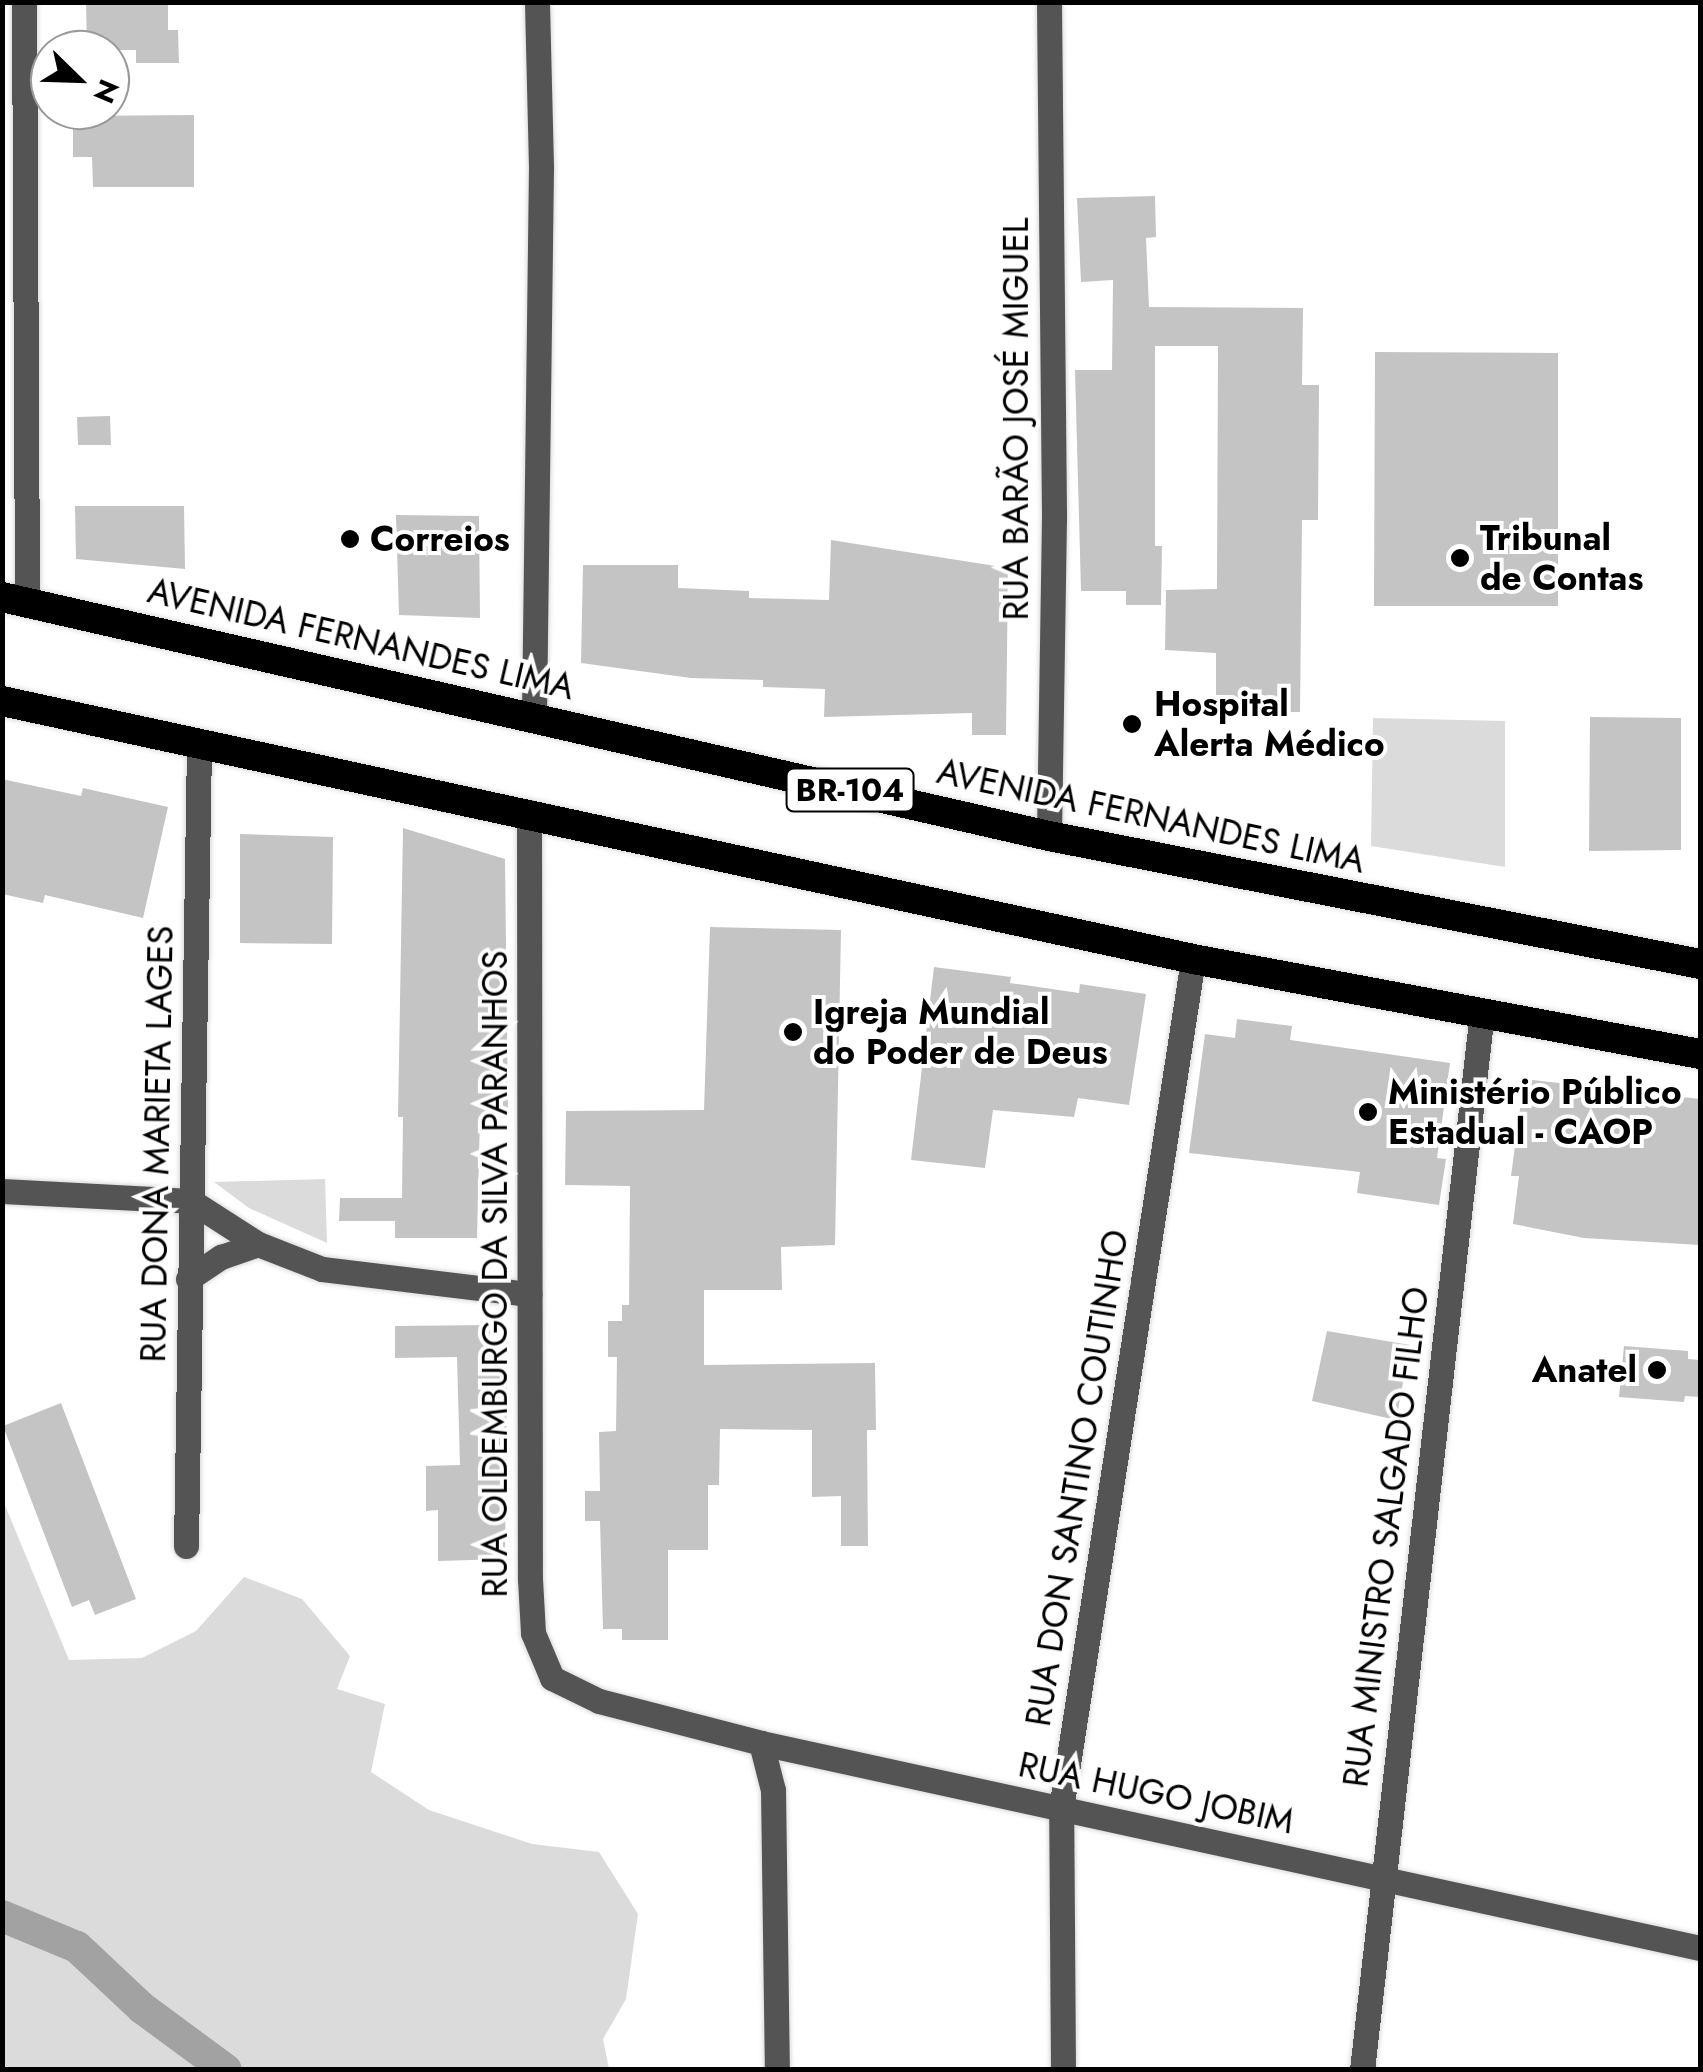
<!DOCTYPE html>
<meta charset="utf-8">
<style>
body{margin:0}
#map{position:relative;width:1703px;height:2072px;overflow:hidden;background:#fff;font-family:Jost,sans-serif}
div>[style]{position:absolute}
[style*='--x']{left:calc(var(--x)*1px);top:calc(var(--y)*1px);width:calc(var(--w)*1px);rotate:calc(var(--a)*1deg)}
.green>*{inset:0;background:#dbdbdb}
.canal>*{height:32px;margin:-16px;padding:0 16px;transform-origin:16px;border-radius:16px;background:#a2a2a2}
.building>*{inset:0;background:#c4c4c4}
.roads{filter:drop-shadow(0 0 2px #dbdbdb) drop-shadow(0 0 2px #dbdbdb)}
.minor>*{height:25px;margin:-12.5px;padding:0 12.5px;transform-origin:12.5px;border-radius:12.5px;background:#545454}
.highway>*{height:30px;margin:-15px;padding:0 15px;transform-origin:15px;border-radius:15px;background:#000}
.dots>*{width:28px;height:28px;translate:-50% -50%;box-sizing:border-box;border:5px solid #fff;border-radius:50%}
span{translate:-50% -50%;white-space:nowrap;text-align:center;line-height:1.15;-webkit-text-stroke:8px #fff;paint-order:stroke}
.shield-label span{padding:2px 8px;background:#fff;border:2px solid;border-radius:8px;-webkit-text-stroke-width:0}
.shield-label{font-size:32px;color:#000;font-weight:700}
.street-label{font-size:35px;color:#000}
.poi-label{font-size:35px;color:#000;font-weight:700}
.left{translate:0 -50%;text-align:left}
.right{translate:-100% -50%;text-align:right}
.frame{position:absolute;inset:0;border:5px solid #000;pointer-events:none}
.north{position:absolute;left:30px;top:30px;width:100px;height:100px;box-sizing:border-box;background:#fff;border:2px solid #999;border-radius:50%;rotate:113deg;font-size:28px;font-weight:700;line-height:40px;text-align:center;color:#000}
.north::after{content:'';display:block;margin:auto;width:35px;height:45px;background:#000;clip-path:polygon(50% 0,100% 100%,50% 72%,0 100%)}
</style>
<div id="map">
<div class="green">
<div style="clip-path:polygon(1373px 718px,1505px 721px,1505px 867px,1371px 846px)"></div>
<div style="clip-path:polygon(325px 1179px,327px 1243px,249px 1208px,214px 1182px)"></div>
<div style="clip-path:polygon(2px 1498px,69px 1660px,142px 1658px,196px 1631px,244px 1577px,302px 1599px,350px 1656px,337px 1689px,385px 1704px,371px 1772px,429px 1810px,532px 1844px,599px 1852px,638px 1914px,626px 1999px,603px 2039px,609px 2069px,3px 2069px)"></div>
</div>
<div class="canal">
<div style="--x:2;--y:1916;--w:81;--a:22.5"></div>
<div style="--x:77;--y:1947;--w:89;--a:43.2"></div>
<div style="--x:142;--y:2008;--w:104;--a:36.4"></div>
</div>
<div class="building">
<div style="clip-path:polygon(86px 2px,168px 2px,168px 30px,178px 30px,179px 63px,136px 63px,136px 50px,87px 50px)"></div>
<div style="clip-path:polygon(194px 115px,194px 187px,93px 187px,92px 157px,73px 157px,73px 116px)"></div>
<div style="clip-path:polygon(1155px 196px,1156px 237px,1146px 238px,1149px 307px,1303px 308px,1302px 385px,1319px 385px,1318px 520px,1302px 520px,1300px 712px,1216px 713px,1216px 653px,1165px 650px,1166px 590px,1217px 589px,1218px 346px,1155px 346px,1155px 546px,1162px 546px,1161px 605px,1126px 605px,1126px 591px,1081px 591px,1075px 370px,1112px 370px,1113px 280px,1081px 282px,1077px 198px)"></div>
<div style="clip-path:polygon(1375px 352px,1558px 353px,1558px 606px,1374px 606px)"></div>
<div style="clip-path:polygon(110px 416px,111px 445px,78px 445px,77px 417px)"></div>
<div style="clip-path:polygon(75px 506px,184px 506px,185px 569px,76px 559px)"></div>
<div style="clip-path:polygon(396px 515px,479px 516px,480px 618px,399px 615px)"></div>
<div style="clip-path:polygon(831px 540px,1008px 568px,1006px 735px,972px 735px,972px 713px,824px 717px,825px 689px,763px 687px,763px 680px,691px 678px,581px 663px,583px 565px,678px 565px,678px 588px,749px 591px,749px 598px,829px 600px)"></div>
<div style="clip-path:polygon(1590px 717px,1681px 718px,1681px 850px,1589px 851px)"></div>
<div style="clip-path:polygon(2px 779px,81px 796px,83px 788px,168px 807px,143px 918px,45px 895px,43px 903px,2px 894px)"></div>
<div style="clip-path:polygon(403px 828px,505px 859px,508px 1116px,480px 1116px,477px 1238px,395px 1238px,395px 1221px,339px 1221px,340px 1198px,402px 1198px,403px 1117px,398px 1117px)"></div>
<div style="clip-path:polygon(240px 834px,333px 837px,332px 944px,240px 943px)"></div>
<div style="clip-path:polygon(710px 927px,841px 930px,835px 1245px,781px 1247px,782px 1290px,704px 1290px,704px 1365px,875px 1363px,876px 1430px,867px 1430px,868px 1546px,841px 1546px,841px 1496px,812px 1497px,812px 1430px,720px 1429px,719px 1485px,708px 1485px,708px 1550px,668px 1550px,668px 1640px,622px 1640px,622px 1629px,603px 1629px,600px 1521px,585px 1521px,585px 1491px,600px 1491px,599px 1432px,616px 1431px,617px 1357px,608px 1357px,608px 1321px,622px 1321px,622px 1305px,629px 1305px,630px 1186px,565px 1185px,566px 1111px,704px 1110px)"></div>
<div style="clip-path:polygon(934px 967px,1011px 977px,1010px 983px,1079px 993px,1080px 984px,1146px 994px,1129px 1105px,1078px 1098px,1074px 1117px,993px 1110px,985px 1168px,911px 1160px)"></div>
<div style="clip-path:polygon(1237px 1019px,1292px 1026px,1290px 1040px,1450px 1063px,1437px 1158px,1446px 1159px,1439px 1205px,1357px 1193px,1360px 1172px,1189px 1153px,1205px 1034px,1235px 1038px)"></div>
<div style="clip-path:polygon(1524px 1079px,1700px 1099px,1700px 1245px,1584px 1238px,1513px 1224px,1519px 1176px,1511px 1176px)"></div>
<div style="clip-path:polygon(490px 1325px,491px 1370px,507px 1370px,505px 1559px,438px 1561px,438px 1510px,426px 1511px,426px 1466px,460px 1465px,457px 1357px,395px 1358px,395px 1326px)"></div>
<div style="clip-path:polygon(1327px 1331px,1410px 1345px,1396px 1420px,1312px 1401px)"></div>
<div style="clip-path:polygon(1624px 1346px,1688px 1351px,1688px 1359px,1700px 1360px,1700px 1397px,1685px 1396px,1684px 1402px,1619px 1397px)"></div>
<div style="clip-path:polygon(61px 1403px,136px 1599px,95px 1615px,89px 1600px,72px 1607px,3px 1426px)"></div>
</div>
<div class="roads">
<div class="minor">
<div style="--x:24;--y:2;--w:600;--a:89.71"></div>
<div style="--x:1049;--y:2;--w:515;--a:89.44"></div>
<div style="--x:1054;--y:517;--w:319;--a:90.9"></div>
<div style="--x:534;--y:716;--w:549;--a:-89.27"></div>
<div style="--x:541;--y:167;--w:165;--a:-91.4"></div>
<div style="--x:529;--y:812;--w:767;--a:89.93"></div>
<div style="--x:530;--y:1579;--w:54;--a:86.8"></div>
<div style="--x:533;--y:1633;--w:49;--a:67.1"></div>
<div style="--x:552;--y:1678;--w:52;--a:26.1"></div>
<div style="--x:599;--y:1701;--w:167;--a:14.5"></div>
<div style="--x:761;--y:1743;--w:961;--a:12.32"></div>
<div style="--x:2;--y:1191;--w:189;--a:3"></div>
<div style="--x:191;--y:1201;--w:80;--a:32.7"></div>
<div style="--x:258;--y:1244;--w:69;--a:21.3"></div>
<div style="--x:322;--y:1269;--w:209;--a:6.9"></div>
<div style="--x:188;--y:1279;--w:40;--a:-34"></div>
<div style="--x:221;--y:1257;--w:39;--a:-19"></div>
<div style="--x:186;--y:1546;--w:803;--a:-89.07"></div>
<div style="--x:761;--y:1743;--w:49;--a:75.7"></div>
<div style="--x:773;--y:1790;--w:280;--a:89.2"></div>
<div style="--x:1063;--y:2070;--w:261;--a:-90.4"></div>
<div style="--x:1061;--y:1809;--w:860;--a:-81.17"></div>
<div style="--x:1362;--y:2070;--w:1065;--a:-83.53"></div>
</div>
<div class="highway">
<div style="--x:2;--y:597;--w:1074;--a:12.86"></div>
<div style="--x:1049;--y:836;--w:663;--a:11.12"></div>
<div style="--x:2;--y:701;--w:1219;--a:12.22"></div>
<div style="--x:1193;--y:959;--w:516;--a:10.61"></div>
</div>
</div>
<div class="dots">
<div style="left:350px;top:539px;background:#000"></div>
<div style="left:1460px;top:558px;background:#000"></div>
<div style="left:1132px;top:724px;background:#000"></div>
<div style="left:793px;top:1032px;background:#000"></div>
<div style="left:1368px;top:1112px;background:#000"></div>
<div style="left:1657px;top:1370px;background:#000"></div>
</div>
<div class="shield-label">
<span style="left:850px;top:790px">BR-104</span>
</div>
<div class="street-label">
<span style="left:1016px;top:419px;rotate:-90deg">RUA BARÃO JOSÉ MIGUEL</span>
<span style="left:361px;top:639px;rotate:13deg">AVENIDA FERNANDES LIMA</span>
<span style="left:1151px;top:816px;rotate:12deg">AVENIDA FERNANDES LIMA</span>
<span style="left:157px;top:1144px;rotate:-89deg">RUA DONA MARIETA LAGES</span>
<span style="left:495px;top:1274px;rotate:-90deg">RUA OLDEMBURGO DA SILVA PARANHOS</span>
<span style="left:1077px;top:1478px;rotate:-81deg">RUA DON SANTINO COUTINHO</span>
<span style="left:1386px;top:1537px;rotate:-83deg">RUA MINISTRO SALGADO FILHO</span>
<span style="left:1156px;top:1793px;rotate:12deg">RUA HUGO JOBIM</span>
</div>
<div class="poi-label">
<span class="left" style="left:1480px;top:558px">Tribunal<br>de Contas</span>
<span class="left" style="left:370px;top:539px">Correios</span>
<span class="left" style="left:1154px;top:724px">Hospital<br>Alerta Médico</span>
<span class="left" style="left:813px;top:1032px">Igreja Mundial<br>do Poder de Deus</span>
<span class="left" style="left:1388px;top:1112px">Ministério Público<br>Estadual - CAOP</span>
<span class="right" style="left:1637px;top:1370px">Anatel</span>
</div>
<div class="frame"></div>
<div class="north">N</div>
</div>
